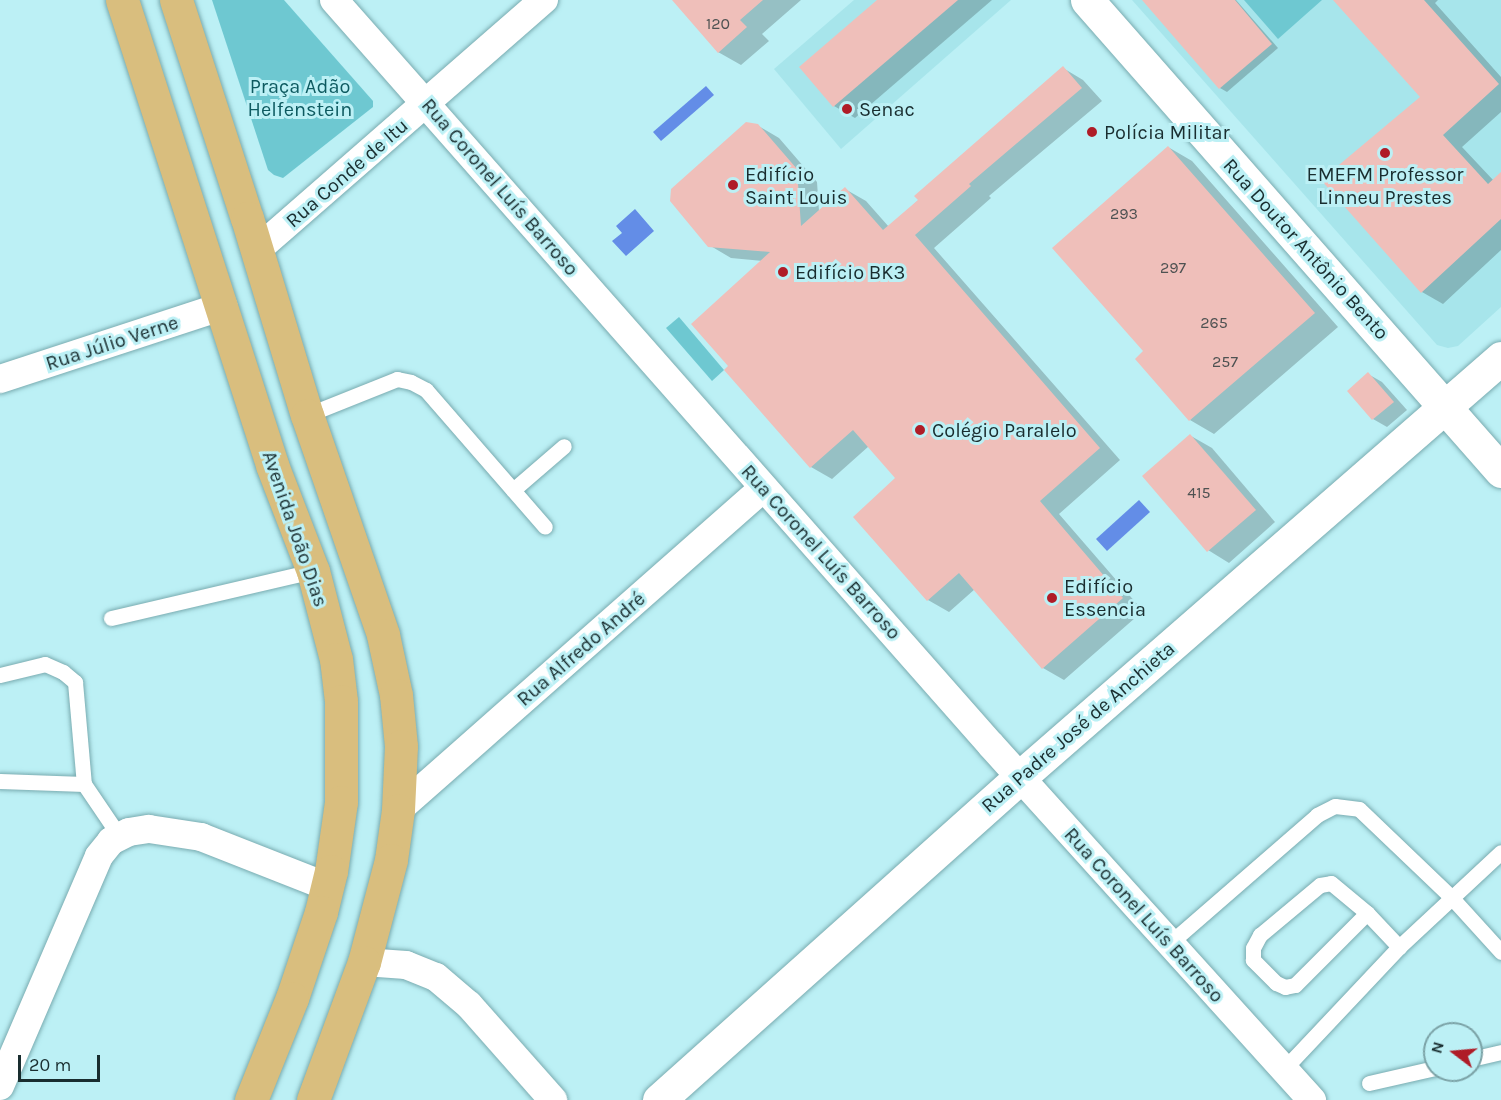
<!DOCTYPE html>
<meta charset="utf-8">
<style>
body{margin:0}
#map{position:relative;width:1501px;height:1100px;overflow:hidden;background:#bcf0f5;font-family:Karla,sans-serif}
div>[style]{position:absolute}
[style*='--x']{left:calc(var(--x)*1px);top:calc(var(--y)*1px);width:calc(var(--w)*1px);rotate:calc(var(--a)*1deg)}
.built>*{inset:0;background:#a7e5eb}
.green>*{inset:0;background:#6ec8d1}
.water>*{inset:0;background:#638de7}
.shadow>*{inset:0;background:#0003}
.building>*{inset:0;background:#efbfba}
.roads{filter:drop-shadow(0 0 2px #79abb0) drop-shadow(0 0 2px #79abb0)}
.lane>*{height:15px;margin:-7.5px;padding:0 7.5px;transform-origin:7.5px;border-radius:7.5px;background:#fff}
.street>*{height:28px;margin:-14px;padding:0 14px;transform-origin:14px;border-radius:14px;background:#fff}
.secondary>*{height:33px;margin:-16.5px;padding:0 16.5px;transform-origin:16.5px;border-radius:16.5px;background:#fff}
.primary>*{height:33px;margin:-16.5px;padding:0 16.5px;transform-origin:16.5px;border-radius:16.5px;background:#d9be7e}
.dots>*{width:16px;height:16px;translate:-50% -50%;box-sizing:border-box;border:3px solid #bcf0f5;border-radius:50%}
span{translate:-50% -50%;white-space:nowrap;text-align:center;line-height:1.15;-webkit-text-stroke:6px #bcf0f5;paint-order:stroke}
.number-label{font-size:16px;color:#4e5252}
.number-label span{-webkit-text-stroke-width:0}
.park-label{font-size:20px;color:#0d5a60}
.poi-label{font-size:20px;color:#192d2f}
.left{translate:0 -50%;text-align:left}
.street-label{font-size:20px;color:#192d2f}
.north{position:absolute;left:1423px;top:1022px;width:60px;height:60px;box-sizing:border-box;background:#bcf0f5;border:2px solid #7ba2a6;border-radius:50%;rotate:286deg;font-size:16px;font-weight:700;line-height:24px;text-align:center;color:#192d2f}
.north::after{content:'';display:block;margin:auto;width:21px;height:27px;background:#af1c27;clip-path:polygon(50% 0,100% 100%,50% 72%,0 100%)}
.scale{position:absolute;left:18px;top:1055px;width:82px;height:27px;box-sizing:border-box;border:3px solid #192d2f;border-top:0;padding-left:8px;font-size:18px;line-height:21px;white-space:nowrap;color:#192d2f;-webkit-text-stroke:4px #bcf0f5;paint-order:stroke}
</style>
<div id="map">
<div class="built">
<div style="clip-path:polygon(854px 0,1011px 0,841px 149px,774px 69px)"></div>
<div style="clip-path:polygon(1132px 0,1501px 0,1501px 307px,1458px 346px,1448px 348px,1437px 345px)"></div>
</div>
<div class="green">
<div style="clip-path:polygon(212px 0,284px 0,373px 101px,373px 107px,283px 178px,274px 175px,268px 170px)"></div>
<div style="clip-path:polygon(1244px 0,1322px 0,1278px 39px)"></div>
<div style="clip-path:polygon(679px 317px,724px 370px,712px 381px,666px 328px)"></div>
</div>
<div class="water">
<div style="clip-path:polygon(706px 86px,714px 95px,661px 141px,653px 132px)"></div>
<div style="clip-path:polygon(635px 209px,654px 231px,626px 256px,612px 241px,622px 233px,616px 226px)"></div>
<div style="clip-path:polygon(1139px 500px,1150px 512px,1107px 551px,1096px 539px)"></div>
</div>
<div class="shadow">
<div style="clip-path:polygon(674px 0,801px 0,762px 34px,769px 41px,741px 65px,718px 52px)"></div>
<div style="clip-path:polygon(879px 0,992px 0,855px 118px,834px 106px)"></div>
<div style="clip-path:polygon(1153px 0,1236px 0,1278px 48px,1227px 92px,1220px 88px,1148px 4px)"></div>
<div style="clip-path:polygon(1335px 0,1438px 0,1435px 3px,1501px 77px,1501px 112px,1462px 147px,1494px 181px,1501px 174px,1501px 250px,1443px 304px,1422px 292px,1400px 268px,1422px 98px)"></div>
<div style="clip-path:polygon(1063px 68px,1083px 80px,1102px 101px,989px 196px,991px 198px,934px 248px,1120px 460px,1059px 514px,1143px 611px,1064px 680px,1043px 668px,975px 589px,949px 612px,928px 600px,855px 517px,897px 478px,869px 446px,832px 479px,811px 467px,730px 367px,763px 261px,731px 258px,709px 245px,757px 125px,779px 138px,817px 182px,819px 211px,845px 189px,866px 201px,889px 227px)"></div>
<div style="clip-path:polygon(1168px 147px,1192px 161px,1338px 327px,1214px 434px,1190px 420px,1137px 359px,1146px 351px)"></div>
<div style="clip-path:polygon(1368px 374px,1382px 382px,1407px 410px,1387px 427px,1373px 419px,1350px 392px)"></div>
<div style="clip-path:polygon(1191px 436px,1212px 448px,1275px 522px,1229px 563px,1208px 550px)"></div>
</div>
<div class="building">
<div style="clip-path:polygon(672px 0,763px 0,740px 20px,747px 27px,718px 53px)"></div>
<div style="clip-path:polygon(877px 0,958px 0,833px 107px,799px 67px)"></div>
<div style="clip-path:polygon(1142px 0,1235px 0,1272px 44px,1219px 89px)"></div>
<div style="clip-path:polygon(1333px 0,1424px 0,1499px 84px,1443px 135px,1488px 184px,1501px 172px,1501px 219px,1421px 293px,1321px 180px,1420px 97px)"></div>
<div style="clip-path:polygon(1063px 66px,1082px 88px,969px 184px,971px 186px,915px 235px,1100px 448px,1040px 501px,1123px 598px,1042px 669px,959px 573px,927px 601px,853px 517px,895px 478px,853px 430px,810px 468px,724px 370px,728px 366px,691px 324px,770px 252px,708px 247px,670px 201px,671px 189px,746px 122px,758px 124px,797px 169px,801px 226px,845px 187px,883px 230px,918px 200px,914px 196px)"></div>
<div style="clip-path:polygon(1168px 146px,1315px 313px,1189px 421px,1135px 359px,1143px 351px,1052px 248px)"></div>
<div style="clip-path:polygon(1368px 372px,1394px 402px,1372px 420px,1347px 391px)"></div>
<div style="clip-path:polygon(1190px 434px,1256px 510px,1207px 552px,1142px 476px)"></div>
</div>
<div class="roads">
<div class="lane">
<div style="--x:307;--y:415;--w:97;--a:-21.8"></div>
<div style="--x:397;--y:379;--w:14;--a:12"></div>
<div style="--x:411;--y:382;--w:17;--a:28"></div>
<div style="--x:426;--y:390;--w:181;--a:49"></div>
<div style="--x:513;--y:490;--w:67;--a:-40.8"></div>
<div style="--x:111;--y:618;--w:207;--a:-13.1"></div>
<div style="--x:0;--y:675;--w:46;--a:-13.7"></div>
<div style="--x:45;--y:664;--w:20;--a:24"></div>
<div style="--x:63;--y:672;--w:16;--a:40"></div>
<div style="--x:75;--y:682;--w:102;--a:85"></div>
<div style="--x:84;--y:784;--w:64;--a:55.8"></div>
<div style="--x:0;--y:781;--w:84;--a:2"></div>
<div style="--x:1367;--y:913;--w:102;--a:135"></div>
<div style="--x:1295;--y:985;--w:10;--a:169"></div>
<div style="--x:1285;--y:987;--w:10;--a:-156"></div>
<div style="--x:1276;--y:983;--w:33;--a:-135"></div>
<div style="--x:1253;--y:960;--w:12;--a:-90"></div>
<div style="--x:1253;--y:948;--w:15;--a:-62"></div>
<div style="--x:1260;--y:935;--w:78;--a:-39.8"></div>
<div style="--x:1320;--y:885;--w:11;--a:-10"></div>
<div style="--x:1331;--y:883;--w:47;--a:39.8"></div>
<div style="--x:1367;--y:913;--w:47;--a:46.7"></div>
<div style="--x:1170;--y:943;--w:195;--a:-41"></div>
<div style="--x:1317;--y:815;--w:20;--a:-27"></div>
<div style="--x:1335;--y:806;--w:24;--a:7"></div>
<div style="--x:1359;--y:809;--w:129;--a:43.7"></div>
<div style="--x:1452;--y:898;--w:73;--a:47.8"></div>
<div style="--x:1471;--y:1059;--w:31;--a:-13"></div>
<div style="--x:1284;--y:1069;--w:168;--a:-46.7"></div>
<div style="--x:1399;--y:947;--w:139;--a:-43"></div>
<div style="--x:1369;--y:1083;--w:68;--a:-12.8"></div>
</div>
<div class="street">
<div style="--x:334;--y:0;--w:993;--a:48.59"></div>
<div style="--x:991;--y:745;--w:479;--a:47.9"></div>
<div style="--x:257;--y:250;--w:381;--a:-41.1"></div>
<div style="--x:0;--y:379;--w:235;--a:-18.1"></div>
<div style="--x:398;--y:810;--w:487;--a:-41.4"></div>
<div style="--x:364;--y:962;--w:42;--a:4.1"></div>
<div style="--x:406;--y:965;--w:32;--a:22"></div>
<div style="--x:436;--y:977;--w:43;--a:40.3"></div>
<div style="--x:469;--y:1005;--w:127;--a:48.5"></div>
<div style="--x:0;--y:1086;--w:250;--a:-66.7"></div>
<div style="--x:99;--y:856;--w:19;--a:-51"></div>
<div style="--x:111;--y:841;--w:20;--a:-27"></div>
<div style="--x:129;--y:832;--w:20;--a:-9"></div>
<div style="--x:149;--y:829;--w:53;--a:8.7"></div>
<div style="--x:201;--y:837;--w:136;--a:21.5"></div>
</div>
<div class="secondary">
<div style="--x:1087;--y:0;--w:627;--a:48.69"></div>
<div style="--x:659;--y:1100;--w:484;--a:-41.8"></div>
<div style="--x:1020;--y:777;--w:638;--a:-41.06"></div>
</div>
<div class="primary">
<div style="--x:122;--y:0;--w:489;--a:72.1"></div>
<div style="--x:272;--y:465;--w:114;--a:68.9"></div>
<div style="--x:313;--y:571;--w:91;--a:75.4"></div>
<div style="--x:336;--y:659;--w:42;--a:83.2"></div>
<div style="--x:341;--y:701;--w:101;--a:90"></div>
<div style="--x:341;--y:802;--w:70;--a:98.2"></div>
<div style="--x:331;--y:871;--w:42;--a:103.7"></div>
<div style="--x:321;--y:912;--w:91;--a:108.6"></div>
<div style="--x:292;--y:998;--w:110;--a:111.9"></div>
<div style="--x:176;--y:0;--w:229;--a:72"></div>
<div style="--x:247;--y:218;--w:206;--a:73.1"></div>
<div style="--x:307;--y:415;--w:233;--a:70.9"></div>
<div style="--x:383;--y:635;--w:61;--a:77.8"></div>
<div style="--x:396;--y:695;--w:51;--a:84.4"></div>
<div style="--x:401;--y:746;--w:64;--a:92.7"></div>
<div style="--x:398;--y:810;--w:50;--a:98"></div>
<div style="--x:391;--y:860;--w:106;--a:104.8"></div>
<div style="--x:364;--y:962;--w:147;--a:110.3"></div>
</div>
</div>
<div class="dots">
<div style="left:847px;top:109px;background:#af1c27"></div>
<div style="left:1092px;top:132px;background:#af1c27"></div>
<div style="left:1385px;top:153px;background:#af1c27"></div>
<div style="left:733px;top:185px;background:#af1c27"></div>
<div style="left:783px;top:272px;background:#af1c27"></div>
<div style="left:920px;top:430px;background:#af1c27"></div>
<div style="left:1052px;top:598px;background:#af1c27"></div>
</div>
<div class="number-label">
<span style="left:718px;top:24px">120</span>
<span style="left:1124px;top:214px">293</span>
<span style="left:1173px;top:268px">297</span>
<span style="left:1214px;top:323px">265</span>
<span style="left:1225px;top:362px">257</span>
<span style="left:1199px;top:493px">415</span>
</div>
<div class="park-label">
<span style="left:300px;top:98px">Praça Adão<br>Helfenstein</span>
</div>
<div class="poi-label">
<span class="left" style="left:859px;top:109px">Senac</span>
<span class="left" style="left:1104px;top:132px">Polícia Militar</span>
<span class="left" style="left:745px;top:186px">Edifício<br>Saint Louis</span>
<span style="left:1385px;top:186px">EMEFM Professor<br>Linneu Prestes</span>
<span class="left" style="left:795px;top:272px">Edifício BK3</span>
<span class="left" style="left:932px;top:430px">Colégio Paralelo</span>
<span class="left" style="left:1064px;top:598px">Edifício<br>Essencia</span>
</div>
<div class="street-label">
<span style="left:347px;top:173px;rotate:-41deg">Rua Conde de Itu</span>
<span style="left:500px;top:187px;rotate:49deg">Rua Coronel Luís Barroso</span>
<span style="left:1306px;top:249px;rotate:48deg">Rua Doutor Antônio Bento</span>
<span style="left:112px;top:343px;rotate:-18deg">Rua Júlio Verne</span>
<span style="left:295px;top:529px;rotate:71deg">Avenida João Dias</span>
<span style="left:821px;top:552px;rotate:48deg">Rua Coronel Luís Barroso</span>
<span style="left:581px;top:649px;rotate:-41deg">Rua Alfredo André</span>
<span style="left:1078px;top:727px;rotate:-41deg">Rua Padre José de Anchieta</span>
<span style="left:1144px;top:915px;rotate:48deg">Rua Coronel Luís Barroso</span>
</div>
<div class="north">N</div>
<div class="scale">20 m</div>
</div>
